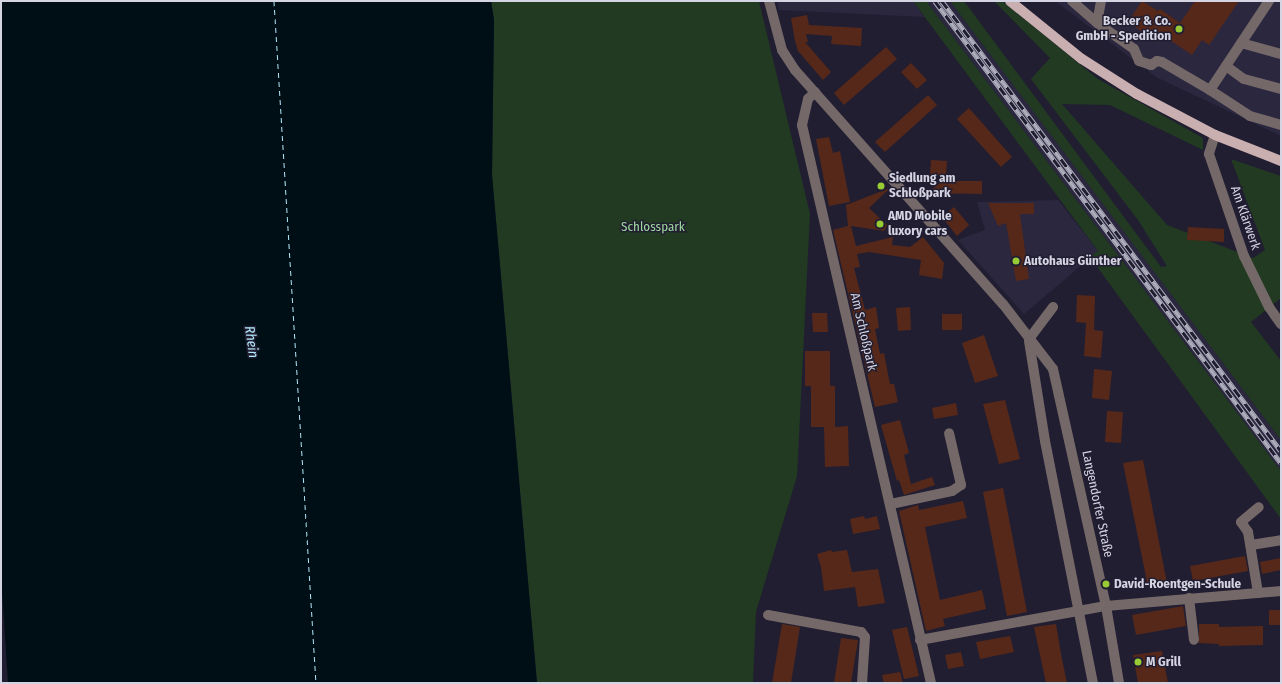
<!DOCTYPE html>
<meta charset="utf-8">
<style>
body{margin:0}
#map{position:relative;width:1282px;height:684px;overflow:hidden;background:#211e32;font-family:"Fira Sans Condensed",sans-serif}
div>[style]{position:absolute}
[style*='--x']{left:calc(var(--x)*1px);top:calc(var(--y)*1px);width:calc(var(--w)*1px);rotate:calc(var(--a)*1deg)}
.built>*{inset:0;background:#2a273f}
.green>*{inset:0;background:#213a21}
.water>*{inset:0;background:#000f15}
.ferry>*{height:1px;margin-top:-0.5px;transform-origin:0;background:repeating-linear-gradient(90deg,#b1e8fa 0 5px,transparent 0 9px)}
.building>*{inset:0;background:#562819}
.minor>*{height:10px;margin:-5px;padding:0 5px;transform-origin:5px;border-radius:5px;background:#756868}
.major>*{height:10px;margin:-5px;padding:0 5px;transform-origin:5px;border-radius:5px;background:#caafb1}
.rail>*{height:4.5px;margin-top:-2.25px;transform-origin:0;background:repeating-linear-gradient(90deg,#211e32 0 9px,#aeadbc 0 18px);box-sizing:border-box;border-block:1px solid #aeadbc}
.dots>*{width:11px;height:11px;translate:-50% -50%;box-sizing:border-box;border:2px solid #211e32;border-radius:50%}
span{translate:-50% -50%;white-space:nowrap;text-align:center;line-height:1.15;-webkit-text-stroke:3px #211e32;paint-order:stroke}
.poi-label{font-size:13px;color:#d5d4e2;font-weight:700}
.right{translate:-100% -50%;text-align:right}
.left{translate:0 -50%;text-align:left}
.street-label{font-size:13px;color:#d5d4e2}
.park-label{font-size:13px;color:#9ed99e}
.water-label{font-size:14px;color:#b1e8fa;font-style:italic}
.frame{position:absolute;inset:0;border:2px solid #d5d4e2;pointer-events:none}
</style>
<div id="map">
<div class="built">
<div style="clip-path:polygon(777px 1px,913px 1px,924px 17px,779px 10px)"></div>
<div style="clip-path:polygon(926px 1px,950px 1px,1154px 271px,1281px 440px,1281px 471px)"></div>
<div style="clip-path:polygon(1055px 1px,1281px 1px,1281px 136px,1156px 77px)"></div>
<div style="clip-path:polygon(1058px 200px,1098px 251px,1024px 314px,958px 240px,985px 230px,977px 202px)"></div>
</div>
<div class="green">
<div style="clip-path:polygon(491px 1px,759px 1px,810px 214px,797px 476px,756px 612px,753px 683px,537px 683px,492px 175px,494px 20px)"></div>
<div style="clip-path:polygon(913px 1px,926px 1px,1281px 471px,1281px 519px,1090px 257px,1098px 251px)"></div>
<div style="clip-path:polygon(950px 1px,963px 1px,967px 5px,1161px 267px,1167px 266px,1138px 220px,1031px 79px,1050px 58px,994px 1px,1002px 1px,1098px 79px,1203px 138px,1203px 150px,1110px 105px,1062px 104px,1167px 225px,1253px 258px,1265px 250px,1231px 159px,1281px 176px,1281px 298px,1251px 322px,1281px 361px,1281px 440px)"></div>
</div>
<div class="water">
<div style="clip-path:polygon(1px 1px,491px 1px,494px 20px,492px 175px,537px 683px,8px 683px,1px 575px)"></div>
</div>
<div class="ferry">
<div style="--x:274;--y:1;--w:683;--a:86.48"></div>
</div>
<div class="building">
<div style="clip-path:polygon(1142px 1px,1158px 11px,1160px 9px,1180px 23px,1195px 1px,1239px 1px,1209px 45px,1202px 40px,1192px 55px,1162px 35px,1157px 42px,1128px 22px)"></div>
<div style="clip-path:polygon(807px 15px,809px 25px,862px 28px,861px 46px,831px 44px,832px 36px,806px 34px,808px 42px,805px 42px,831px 72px,823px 80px,798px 51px,795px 41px,791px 18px)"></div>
<div style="clip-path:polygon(886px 47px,897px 59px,844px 105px,834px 93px)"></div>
<div style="clip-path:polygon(911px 63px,927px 80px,917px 89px,901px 72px)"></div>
<div style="clip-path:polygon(928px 95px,937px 105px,885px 152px,875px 142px)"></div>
<div style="clip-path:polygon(969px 108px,1012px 157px,1001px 167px,957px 119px)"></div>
<div style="clip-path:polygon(829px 137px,833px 153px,840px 151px,850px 202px,829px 206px,816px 139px)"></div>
<div style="clip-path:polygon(931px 160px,947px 161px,946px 176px,930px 175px)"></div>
<div style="clip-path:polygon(942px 181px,982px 181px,982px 194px,928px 193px)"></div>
<div style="clip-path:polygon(890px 188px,869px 208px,887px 225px,884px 231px,851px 226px,856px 246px,893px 237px,892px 245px,910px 247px,923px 237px,944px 263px,942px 279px,919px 275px,921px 260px,869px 252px,857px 254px,860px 267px,854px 268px,865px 310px,876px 307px,879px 328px,875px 329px,880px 354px,884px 353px,890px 384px,894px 384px,898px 402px,875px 407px,833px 230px,848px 226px,846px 205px)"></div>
<div style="clip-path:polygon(988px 203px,1034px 203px,1034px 214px,1020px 214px,1029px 279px,1016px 281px,1006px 223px,998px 226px)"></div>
<div style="clip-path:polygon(954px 207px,969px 225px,957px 236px,942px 217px)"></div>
<div style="clip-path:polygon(1188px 227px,1224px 229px,1224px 242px,1187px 240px)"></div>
<div style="clip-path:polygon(1077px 295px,1095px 296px,1094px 330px,1103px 331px,1101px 358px,1084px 356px,1086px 323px,1076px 322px)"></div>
<div style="clip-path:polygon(910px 307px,911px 330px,898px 331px,896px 308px)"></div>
<div style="clip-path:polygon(812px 313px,827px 313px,828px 332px,813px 332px)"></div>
<div style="clip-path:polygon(942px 314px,962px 314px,962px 330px,942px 330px)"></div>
<div style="clip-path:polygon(984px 335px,998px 376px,975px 383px,962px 343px)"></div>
<div style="clip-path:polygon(805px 351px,830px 351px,830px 386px,835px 386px,835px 427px,848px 426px,849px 466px,825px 467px,824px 427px,811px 427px,811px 386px,805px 386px)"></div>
<div style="clip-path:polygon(1094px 369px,1112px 371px,1109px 400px,1092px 398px)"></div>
<div style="clip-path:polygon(1005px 400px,1020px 459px,999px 464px,983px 404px)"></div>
<div style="clip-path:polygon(956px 403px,958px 415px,934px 419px,932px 408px)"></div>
<div style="clip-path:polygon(1107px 411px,1123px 412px,1121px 443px,1105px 442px)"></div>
<div style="clip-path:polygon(900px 420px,909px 453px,904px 455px,911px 484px,932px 477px,935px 485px,904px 495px,899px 480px,897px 481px,881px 425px)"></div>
<div style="clip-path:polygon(1143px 460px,1167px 583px,1148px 587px,1123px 463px)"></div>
<div style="clip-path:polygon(1003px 488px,1027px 612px,1007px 616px,983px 492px)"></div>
<div style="clip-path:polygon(963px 501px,967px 518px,925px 527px,940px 600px,982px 590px,986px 609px,943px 619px,945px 626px,926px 631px,899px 511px,918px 505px,919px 510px)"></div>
<div style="clip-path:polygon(864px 516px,865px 519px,877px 516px,880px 529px,853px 534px,850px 519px)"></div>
<div style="clip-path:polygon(831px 550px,832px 552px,847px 550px,852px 572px,878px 569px,885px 603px,858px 607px,855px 587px,824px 591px,821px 567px,817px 554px)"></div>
<div style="clip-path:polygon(1245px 556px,1248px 571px,1193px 581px,1190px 566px)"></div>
<div style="clip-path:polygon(1281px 558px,1281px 570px,1262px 574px,1260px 562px)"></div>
<div style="clip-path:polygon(1183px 606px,1186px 626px,1136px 635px,1132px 615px)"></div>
<div style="clip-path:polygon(1269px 610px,1281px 610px,1281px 625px,1269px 625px)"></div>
<div style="clip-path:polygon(782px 624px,800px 627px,791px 683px,772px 683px)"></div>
<div style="clip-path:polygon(1056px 624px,1061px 654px,1067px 683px,1046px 683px,1034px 627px)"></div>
<div style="clip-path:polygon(1199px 624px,1219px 624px,1219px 627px,1263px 626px,1263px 645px,1219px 646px,1219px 644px,1199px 643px)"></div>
<div style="clip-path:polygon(907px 627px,919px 676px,904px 679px,892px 630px)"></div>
<div style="clip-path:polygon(1010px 636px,1014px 652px,980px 659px,976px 642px)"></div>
<div style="clip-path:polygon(841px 638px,858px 640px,851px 683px,834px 683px)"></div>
<div style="clip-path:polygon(1162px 651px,1168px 683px,1138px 683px,1133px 655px)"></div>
<div style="clip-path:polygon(961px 652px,964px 666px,948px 669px,945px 655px)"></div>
<div style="clip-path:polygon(900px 672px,903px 683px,884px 683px,882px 675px)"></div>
</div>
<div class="minor">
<div style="--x:769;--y:1;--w:51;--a:75.1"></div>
<div style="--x:782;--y:50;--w:24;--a:57"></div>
<div style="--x:795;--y:70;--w:313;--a:48.4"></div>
<div style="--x:1003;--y:304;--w:82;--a:52.4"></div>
<div style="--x:1053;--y:369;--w:243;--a:77.4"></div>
<div style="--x:1106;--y:606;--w:78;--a:80.4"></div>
<div style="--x:1072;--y:1;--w:33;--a:41"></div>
<div style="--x:1101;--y:1;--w:22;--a:100"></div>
<div style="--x:1097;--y:23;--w:45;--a:35.1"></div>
<div style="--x:1134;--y:49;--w:13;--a:67"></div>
<div style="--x:1139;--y:61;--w:13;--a:18"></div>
<div style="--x:1151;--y:65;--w:7;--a:-34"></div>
<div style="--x:1157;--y:61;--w:5;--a:11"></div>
<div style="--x:1162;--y:62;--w:56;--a:30.3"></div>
<div style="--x:1210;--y:90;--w:107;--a:-56.5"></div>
<div style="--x:1241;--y:43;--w:41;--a:15.4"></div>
<div style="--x:1226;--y:66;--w:22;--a:36"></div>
<div style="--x:1244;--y:79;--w:38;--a:15"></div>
<div style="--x:1210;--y:90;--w:48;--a:33"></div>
<div style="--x:1250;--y:116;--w:32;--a:16"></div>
<div style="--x:815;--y:92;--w:10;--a:135"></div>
<div style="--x:808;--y:99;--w:27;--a:103"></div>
<div style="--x:802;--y:125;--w:573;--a:76.98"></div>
<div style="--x:1215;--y:135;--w:20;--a:108"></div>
<div style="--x:1209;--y:154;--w:108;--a:71.1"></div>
<div style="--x:1244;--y:256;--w:57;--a:63.9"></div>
<div style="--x:1269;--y:307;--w:21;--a:55"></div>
<div style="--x:1029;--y:339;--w:40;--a:-53"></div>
<div style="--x:1029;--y:341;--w:101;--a:80.9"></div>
<div style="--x:1045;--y:441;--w:247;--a:78.8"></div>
<div style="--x:891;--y:504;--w:62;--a:-12"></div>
<div style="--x:952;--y:491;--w:11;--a:-34"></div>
<div style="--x:961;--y:485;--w:53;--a:-103"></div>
<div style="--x:1251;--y:545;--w:30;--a:-9"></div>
<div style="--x:1258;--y:593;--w:62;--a:-99.3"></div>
<div style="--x:1248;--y:532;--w:12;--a:-125"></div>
<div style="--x:1241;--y:522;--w:23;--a:-40"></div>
<div style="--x:1189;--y:598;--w:42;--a:83.2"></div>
<div style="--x:768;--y:615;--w:95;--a:10.4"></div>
<div style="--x:861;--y:632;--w:6;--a:51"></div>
<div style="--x:865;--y:637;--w:46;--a:93.7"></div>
<div style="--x:920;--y:640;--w:189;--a:-10.4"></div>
<div style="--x:1106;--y:606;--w:176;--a:-4.9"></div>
</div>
<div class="major">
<div style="--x:1010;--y:1;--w:92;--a:38.9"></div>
<div style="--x:1082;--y:59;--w:65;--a:32.5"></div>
<div style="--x:1137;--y:94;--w:88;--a:27.7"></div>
<div style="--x:1215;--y:135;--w:71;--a:21.5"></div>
</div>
<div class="rail">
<div style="--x:935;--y:1;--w:577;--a:53.17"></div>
<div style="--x:942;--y:1;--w:563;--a:53.01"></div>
</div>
<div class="dots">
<div style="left:1179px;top:29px;background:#99cb35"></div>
<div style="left:881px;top:186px;background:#99cb35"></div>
<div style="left:880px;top:224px;background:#99cb35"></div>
<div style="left:1016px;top:261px;background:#99cb35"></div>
<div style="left:1106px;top:584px;background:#99cb35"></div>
<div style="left:1138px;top:662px;background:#99cb35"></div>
</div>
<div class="poi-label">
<span class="right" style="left:1171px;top:29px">Becker &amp; Co.<br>GmbH - Spedition</span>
<span class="left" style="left:889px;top:186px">Siedlung am<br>Schloßpark</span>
<span class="left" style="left:888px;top:224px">AMD Mobile<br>luxory cars</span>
<span class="left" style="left:1024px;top:261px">Autohaus Günther</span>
<span class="left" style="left:1114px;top:584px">David-Roentgen-Schule</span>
<span class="left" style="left:1146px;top:662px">M Grill</span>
</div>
<div class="street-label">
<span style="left:1245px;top:218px;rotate:71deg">Am Klärwerk</span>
<span style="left:863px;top:332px;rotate:77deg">Am Schloßpark</span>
<span style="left:1097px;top:504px;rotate:78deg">Langendorfer Straße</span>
</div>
<div class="park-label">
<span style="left:653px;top:227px">Schlosspark</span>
</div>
<div class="water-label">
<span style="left:251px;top:342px;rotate:82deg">Rhein</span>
</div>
<div class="frame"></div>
</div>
